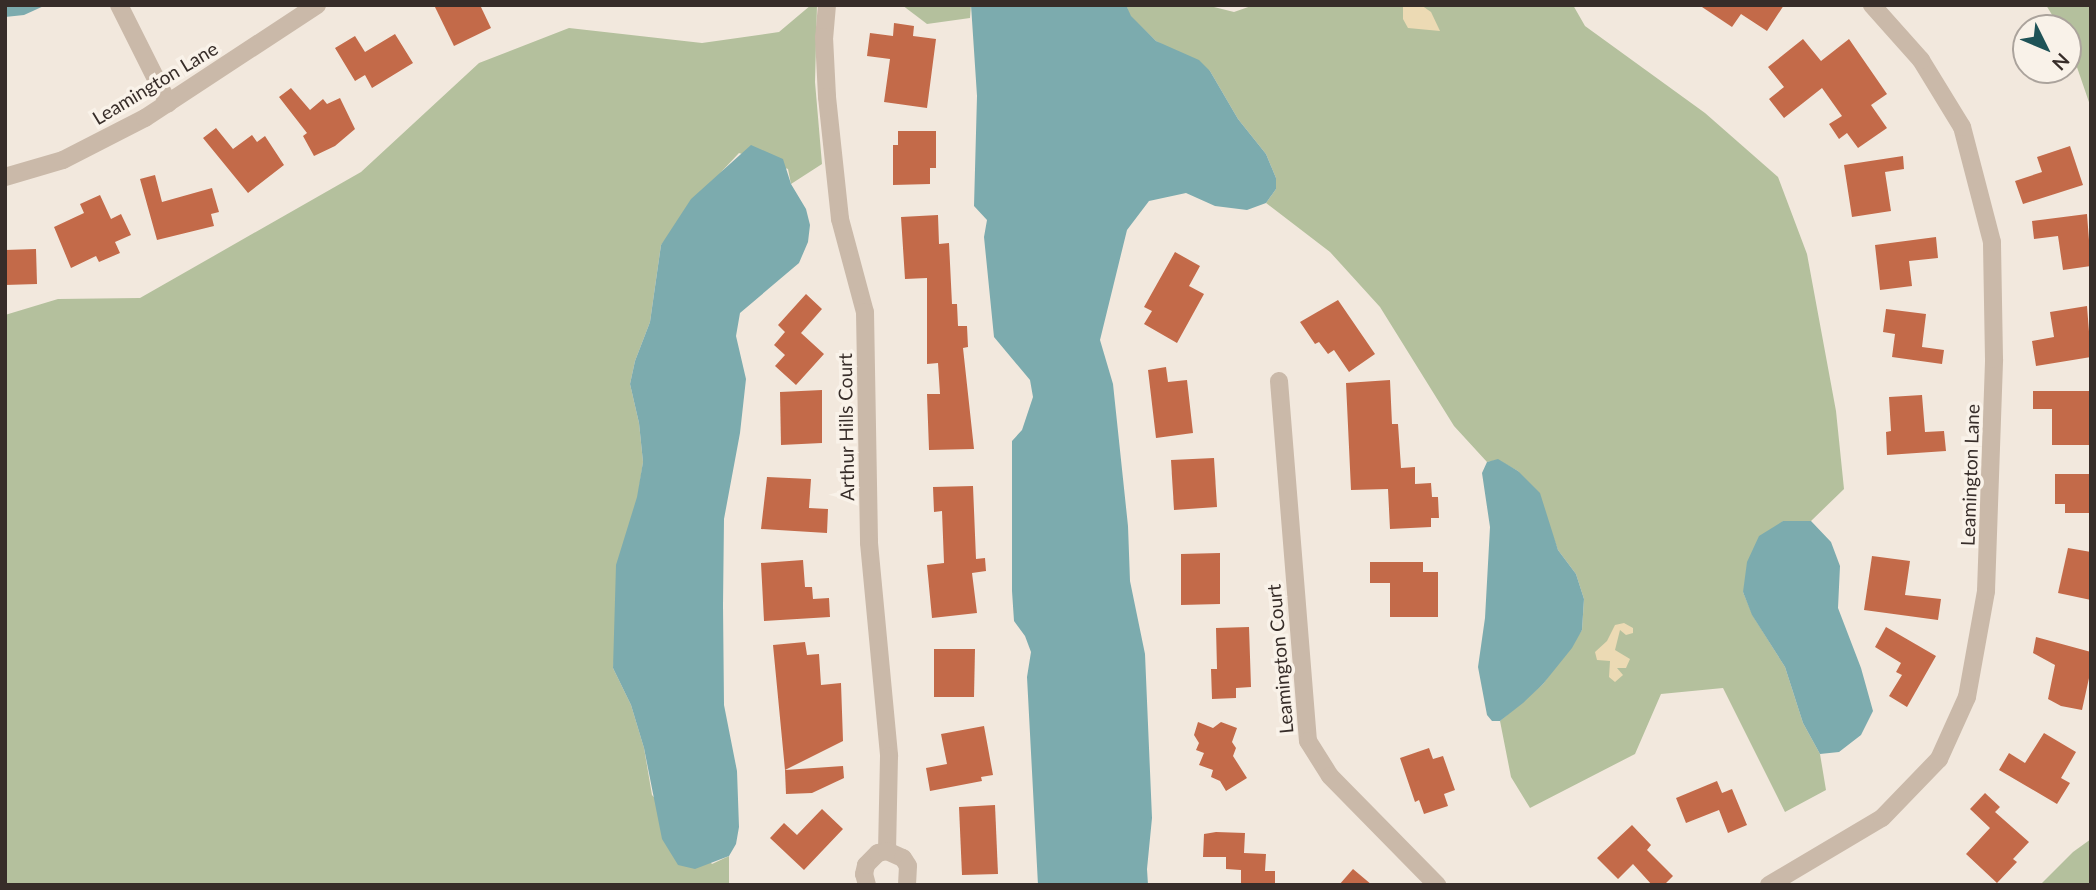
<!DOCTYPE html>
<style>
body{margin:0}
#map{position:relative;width:2096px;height:890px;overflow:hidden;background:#f2e8dd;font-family:Lato,sans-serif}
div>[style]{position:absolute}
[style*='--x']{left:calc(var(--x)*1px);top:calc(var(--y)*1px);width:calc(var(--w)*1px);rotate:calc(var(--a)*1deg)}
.green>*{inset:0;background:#b4c09d}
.sand>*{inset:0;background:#ecdab4}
.water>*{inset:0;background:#7cabae}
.building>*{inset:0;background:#c36a49}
.minor>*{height:18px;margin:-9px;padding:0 9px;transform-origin:9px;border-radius:9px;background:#cab9a9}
span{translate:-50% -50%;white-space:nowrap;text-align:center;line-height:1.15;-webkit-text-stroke:7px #f9f2e9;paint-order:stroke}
.street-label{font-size:19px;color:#372d29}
.frame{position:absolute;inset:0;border:7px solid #372d29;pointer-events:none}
.north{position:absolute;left:2012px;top:14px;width:70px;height:70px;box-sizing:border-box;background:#f9f2e9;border:2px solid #aba39c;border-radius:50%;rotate:133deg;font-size:19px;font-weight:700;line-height:28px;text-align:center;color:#372d29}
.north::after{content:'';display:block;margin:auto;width:24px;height:32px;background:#1f5357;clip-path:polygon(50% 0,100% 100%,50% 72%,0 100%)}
</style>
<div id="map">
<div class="green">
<div style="clip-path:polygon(811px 5px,817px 5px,815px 82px,822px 164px,791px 184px,788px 169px,739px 153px,723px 170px,661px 245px,650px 322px,635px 361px,630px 384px,639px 423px,643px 462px,613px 668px,631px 705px,644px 748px,652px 795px,712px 864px,729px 856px,729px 885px,5px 885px,5px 315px,58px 299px,140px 298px,361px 172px,479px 63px,569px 28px,702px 43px,779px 32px)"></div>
<div style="clip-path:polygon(902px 5px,971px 5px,970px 18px,927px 24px)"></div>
<div style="clip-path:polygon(1126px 5px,1206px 5px,1234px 12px,1254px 5px,1573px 5px,1585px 26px,1705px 113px,1778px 177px,1807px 254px,1836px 411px,1844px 489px,1811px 521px,1783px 521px,1743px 592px,1753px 616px,1785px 667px,1803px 723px,1820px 754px,1826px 790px,1785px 812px,1723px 688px,1661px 694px,1635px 754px,1530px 808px,1511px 777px,1500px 721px,1543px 684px,1582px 630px,1584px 599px,1576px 574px,1558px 550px,1548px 523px,1518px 471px,1498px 460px,1487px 462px,1454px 426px,1380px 307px,1330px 252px,1266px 203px,1276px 189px,1276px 178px,1266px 154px,1238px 119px,1210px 71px,1156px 41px,1130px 16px)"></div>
<div style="clip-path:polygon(2046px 5px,2091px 5px,2091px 108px,2068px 41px,2068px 28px,2060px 28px)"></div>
<div style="clip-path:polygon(2091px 839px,2091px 885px,2040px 885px,2073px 852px)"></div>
</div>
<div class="sand">
<div style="clip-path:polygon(1403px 5px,1421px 5px,1431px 12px,1440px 31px,1408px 28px,1403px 19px)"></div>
<div style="clip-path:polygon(1624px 623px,1633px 628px,1633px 633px,1626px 635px,1620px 630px,1615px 650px,1630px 659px,1626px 668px,1617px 668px,1623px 675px,1615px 682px,1609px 677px,1610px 661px,1597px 660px,1595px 652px,1607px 641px,1615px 625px)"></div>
</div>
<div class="water">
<div style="clip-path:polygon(5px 5px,46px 5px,24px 15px,5px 17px)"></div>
<div style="clip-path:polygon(971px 5px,1126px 5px,1131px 16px,1156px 41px,1199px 60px,1210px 71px,1238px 119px,1266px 154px,1276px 178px,1276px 189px,1266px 203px,1247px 210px,1215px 206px,1186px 193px,1149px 201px,1127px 230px,1100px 340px,1113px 384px,1128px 526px,1130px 581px,1145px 654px,1152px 818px,1147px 869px,1148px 885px,1038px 885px,1027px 677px,1031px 652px,1025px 636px,1014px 621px,1012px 591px,1012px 441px,1022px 430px,1033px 397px,1030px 380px,994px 337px,984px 237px,987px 220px,974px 206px,977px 96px)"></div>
<div style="clip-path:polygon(751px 145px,783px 159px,791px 184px,806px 209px,810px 225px,808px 242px,799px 263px,740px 313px,736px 336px,746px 379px,740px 433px,724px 519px,723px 605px,724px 705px,737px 771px,739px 827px,736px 844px,729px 856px,695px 869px,678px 865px,662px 839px,644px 748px,631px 705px,613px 668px,616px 565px,637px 497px,643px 462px,639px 423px,630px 384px,635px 361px,650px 322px,661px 245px,691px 199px)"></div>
<div style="clip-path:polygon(1498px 459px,1518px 471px,1540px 493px,1558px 550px,1576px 574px,1584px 599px,1582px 630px,1572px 648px,1543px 684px,1523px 703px,1500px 721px,1492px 721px,1487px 715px,1478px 667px,1485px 618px,1490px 527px,1482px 473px,1487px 462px)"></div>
<div style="clip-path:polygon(1783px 521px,1811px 521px,1831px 542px,1840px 566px,1838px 608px,1861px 668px,1873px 711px,1861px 735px,1839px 752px,1820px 754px,1803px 723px,1785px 667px,1752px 615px,1743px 592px,1747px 562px,1759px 536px)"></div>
</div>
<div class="building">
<div style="clip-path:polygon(434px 5px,480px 5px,491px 28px,454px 46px)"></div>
<div style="clip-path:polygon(1699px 5px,1784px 5px,1767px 31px,1741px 14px,1732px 27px)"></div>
<div style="clip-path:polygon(894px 23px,914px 26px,913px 36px,936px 39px,927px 108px,884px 102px,890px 59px,867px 56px,870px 33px,893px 36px)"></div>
<div style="clip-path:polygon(395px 34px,413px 63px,372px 88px,365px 75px,355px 81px,335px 48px,355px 36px,365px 52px)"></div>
<div style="clip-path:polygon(1803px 39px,1821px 61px,1849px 39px,1887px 94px,1871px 105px,1887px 128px,1858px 148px,1847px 133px,1839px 139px,1829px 124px,1842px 116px,1822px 88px,1784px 118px,1769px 99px,1784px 87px,1768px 67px)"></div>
<div style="clip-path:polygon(291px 88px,310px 110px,323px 99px,327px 104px,340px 98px,355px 129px,335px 146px,314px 156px,303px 136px,307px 133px,279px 97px)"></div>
<div style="clip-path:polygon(216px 128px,233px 149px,252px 135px,257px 142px,265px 136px,284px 165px,248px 193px,203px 138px)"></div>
<div style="clip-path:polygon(898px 131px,936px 131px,936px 168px,930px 168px,930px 184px,893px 185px,893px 145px,898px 145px)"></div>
<div style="clip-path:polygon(2070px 146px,2083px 185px,2023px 204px,2015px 181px,2042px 172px,2037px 157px)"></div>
<div style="clip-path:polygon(1903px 156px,1904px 169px,1885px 172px,1891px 211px,1852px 217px,1844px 165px)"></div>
<div style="clip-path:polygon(155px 175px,162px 202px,212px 188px,219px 212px,211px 214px,214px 226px,157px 240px,140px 179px)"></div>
<div style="clip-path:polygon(100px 195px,111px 219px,121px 214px,131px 235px,115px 242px,120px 253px,99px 262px,96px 256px,71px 268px,54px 227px,84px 213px,80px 204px)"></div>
<div style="clip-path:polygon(2087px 214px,2091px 266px,2063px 270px,2058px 236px,2034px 239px,2032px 221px)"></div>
<div style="clip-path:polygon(938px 215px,939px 244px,949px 243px,952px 304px,957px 304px,958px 326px,967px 326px,968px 347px,963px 348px,974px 449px,929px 450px,927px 394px,940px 394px,938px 363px,927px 364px,927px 278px,905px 279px,901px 217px)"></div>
<div style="clip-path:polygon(1936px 237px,1938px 258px,1909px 261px,1912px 286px,1880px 290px,1875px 245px)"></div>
<div style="clip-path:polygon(36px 249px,37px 284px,5px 285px,5px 250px)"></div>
<div style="clip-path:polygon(1175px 252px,1200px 266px,1189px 286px,1204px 294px,1177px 343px,1144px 324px,1152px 311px,1144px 307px)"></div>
<div style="clip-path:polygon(806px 294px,822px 309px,801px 333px,824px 354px,796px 385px,775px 366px,785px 355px,774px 345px,785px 332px,778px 325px)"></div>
<div style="clip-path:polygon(1338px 300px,1375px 354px,1349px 372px,1334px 350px,1328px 354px,1319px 342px,1315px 344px,1300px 322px)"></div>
<div style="clip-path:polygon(2087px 306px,2091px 357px,2036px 366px,2032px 341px,2054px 337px,2050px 312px)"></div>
<div style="clip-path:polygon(1886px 309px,1926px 314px,1922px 347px,1944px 350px,1942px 364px,1892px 357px,1895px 334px,1883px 332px)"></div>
<div style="clip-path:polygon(1166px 367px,1168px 382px,1187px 380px,1193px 433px,1156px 438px,1148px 370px)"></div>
<div style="clip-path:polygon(1390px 380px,1392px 424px,1398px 424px,1401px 468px,1415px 467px,1415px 484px,1431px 483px,1432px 497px,1438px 497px,1439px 518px,1431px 518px,1431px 527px,1390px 529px,1388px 489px,1351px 490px,1346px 383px)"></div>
<div style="clip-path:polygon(822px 390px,822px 443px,781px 445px,780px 392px)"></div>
<div style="clip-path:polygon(2033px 391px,2091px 391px,2091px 445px,2052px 445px,2052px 409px,2033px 409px)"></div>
<div style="clip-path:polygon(1922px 395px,1925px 432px,1944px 431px,1946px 451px,1887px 455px,1886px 432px,1891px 431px,1889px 397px)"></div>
<div style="clip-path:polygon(1214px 458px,1217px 507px,1174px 510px,1171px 460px)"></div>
<div style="clip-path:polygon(2055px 474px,2091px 474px,2091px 513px,2065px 513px,2065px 504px,2055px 504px)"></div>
<div style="clip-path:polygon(767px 477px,811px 479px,809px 508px,828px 509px,827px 533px,761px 529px)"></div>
<div style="clip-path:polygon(973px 486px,976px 559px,985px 558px,986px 571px,972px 573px,977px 613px,932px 618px,927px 565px,944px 563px,942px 511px,934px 512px,933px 487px)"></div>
<div style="clip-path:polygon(2068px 548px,2091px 552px,2091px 600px,2058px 593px)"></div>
<div style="clip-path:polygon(1220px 553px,1220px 604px,1181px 605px,1181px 554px)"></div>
<div style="clip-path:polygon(1872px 556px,1910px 561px,1905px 595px,1941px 599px,1938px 620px,1864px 610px)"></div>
<div style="clip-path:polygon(803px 560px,805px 587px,812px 587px,813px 599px,829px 598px,830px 617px,764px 621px,761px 563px)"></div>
<div style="clip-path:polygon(1370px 562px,1423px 562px,1423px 572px,1438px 572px,1438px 617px,1390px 617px,1390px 583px,1370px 583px)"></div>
<div style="clip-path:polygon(1249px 627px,1251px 687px,1236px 688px,1236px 698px,1212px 699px,1211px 669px,1217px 669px,1216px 628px)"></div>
<div style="clip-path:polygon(1886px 627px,1936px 656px,1907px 707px,1889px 696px,1902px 675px,1896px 672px,1901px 663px,1875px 647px)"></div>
<div style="clip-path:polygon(2036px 637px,2091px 652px,2091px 669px,2082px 710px,2061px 706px,2048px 699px,2055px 665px,2033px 653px)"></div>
<div style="clip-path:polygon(805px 642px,807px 655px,819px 654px,821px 685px,841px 683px,843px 741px,785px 770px,773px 645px)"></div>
<div style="clip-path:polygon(934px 649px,975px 649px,974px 697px,934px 697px)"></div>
<div style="clip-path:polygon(1198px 722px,1213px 728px,1221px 722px,1237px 728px,1232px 742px,1236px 748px,1233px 756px,1247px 778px,1226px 791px,1220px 781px,1211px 777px,1213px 770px,1199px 765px,1204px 753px,1196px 750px,1199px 743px,1194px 735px)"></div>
<div style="clip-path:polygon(984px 726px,993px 775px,981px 777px,982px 781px,930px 791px,926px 768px,947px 764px,941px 734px)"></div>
<div style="clip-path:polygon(2044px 733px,2076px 752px,2061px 778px,2070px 783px,2057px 804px,1999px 770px,2009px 753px,2025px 763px)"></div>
<div style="clip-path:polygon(1429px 748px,1433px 759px,1443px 756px,1455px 790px,1444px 794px,1448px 806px,1424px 814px,1419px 800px,1415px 802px,1400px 758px)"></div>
<div style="clip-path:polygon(843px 766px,844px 778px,812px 793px,786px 794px,785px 770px)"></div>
<div style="clip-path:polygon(1717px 781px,1722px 793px,1732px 789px,1747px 825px,1728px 833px,1719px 810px,1686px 823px,1676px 798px)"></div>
<div style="clip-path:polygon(1985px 793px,2000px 807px,1995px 812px,2029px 842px,2013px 859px,2017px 862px,1997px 883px,1966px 854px,1990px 828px,1970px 809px)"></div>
<div style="clip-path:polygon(995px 805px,998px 874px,962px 875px,959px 807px)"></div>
<div style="clip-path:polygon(822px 809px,843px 829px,804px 870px,770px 838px,784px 823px,797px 835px)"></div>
<div style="clip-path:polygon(1632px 825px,1651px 845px,1647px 850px,1673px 876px,1664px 885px,1652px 885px,1633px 864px,1618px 879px,1597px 858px)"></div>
<div style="clip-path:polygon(1216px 832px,1245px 833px,1244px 853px,1266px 854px,1265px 871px,1275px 871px,1275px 884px,1241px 883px,1241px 870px,1226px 869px,1226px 857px,1203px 857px,1204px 834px)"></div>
<div style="clip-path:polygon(1353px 869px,1372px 885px,1339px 885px)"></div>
</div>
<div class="minor">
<div style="--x:119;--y:5;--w:110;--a:63.4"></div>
<div style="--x:827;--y:5;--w:32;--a:95"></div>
<div style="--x:824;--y:37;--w:60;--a:87.1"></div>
<div style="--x:827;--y:97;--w:123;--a:83.9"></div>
<div style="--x:840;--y:219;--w:96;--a:75"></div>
<div style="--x:865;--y:312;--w:231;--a:89"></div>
<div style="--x:869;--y:543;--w:214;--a:84.6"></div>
<div style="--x:889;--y:756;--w:95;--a:91.2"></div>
<div style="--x:5;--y:177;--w:60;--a:-16.3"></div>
<div style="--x:63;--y:160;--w:92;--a:-27.1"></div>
<div style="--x:145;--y:118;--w:206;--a:-33.3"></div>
<div style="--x:1279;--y:381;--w:361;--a:85.4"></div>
<div style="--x:1308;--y:741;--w:41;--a:57.8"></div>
<div style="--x:1330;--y:776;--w:153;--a:45.5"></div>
<div style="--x:867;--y:885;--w:11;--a:-105"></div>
<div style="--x:864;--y:874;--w:9;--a:-77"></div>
<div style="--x:866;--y:865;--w:17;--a:-45"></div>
<div style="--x:878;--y:853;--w:9;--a:-13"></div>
<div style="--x:887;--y:851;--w:17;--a:24"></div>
<div style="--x:903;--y:858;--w:9;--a:58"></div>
<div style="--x:908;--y:866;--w:19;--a:93"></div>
<div style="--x:1769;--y:885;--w:131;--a:-30.7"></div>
<div style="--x:1882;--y:818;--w:82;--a:-46"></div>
<div style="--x:1939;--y:759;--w:68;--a:-65.7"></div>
<div style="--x:1967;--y:697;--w:108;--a:-79.8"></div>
<div style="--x:1986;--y:591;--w:232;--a:-88"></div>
<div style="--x:1994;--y:359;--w:117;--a:-91"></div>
<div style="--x:1992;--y:242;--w:119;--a:-104.6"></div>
<div style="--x:1962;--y:127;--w:79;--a:-121.5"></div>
<div style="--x:1921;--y:60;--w:74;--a:-131.7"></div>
</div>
<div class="street-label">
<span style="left:155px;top:83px;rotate:-31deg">Leamington Lane</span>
<span style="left:846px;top:427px;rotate:-91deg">Arthur Hills Court</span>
<span style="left:1970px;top:475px;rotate:-88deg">Leamington Lane</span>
<span style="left:1280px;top:659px;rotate:-95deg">Leamington Court</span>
</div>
<div class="frame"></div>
<div class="north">N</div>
</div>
